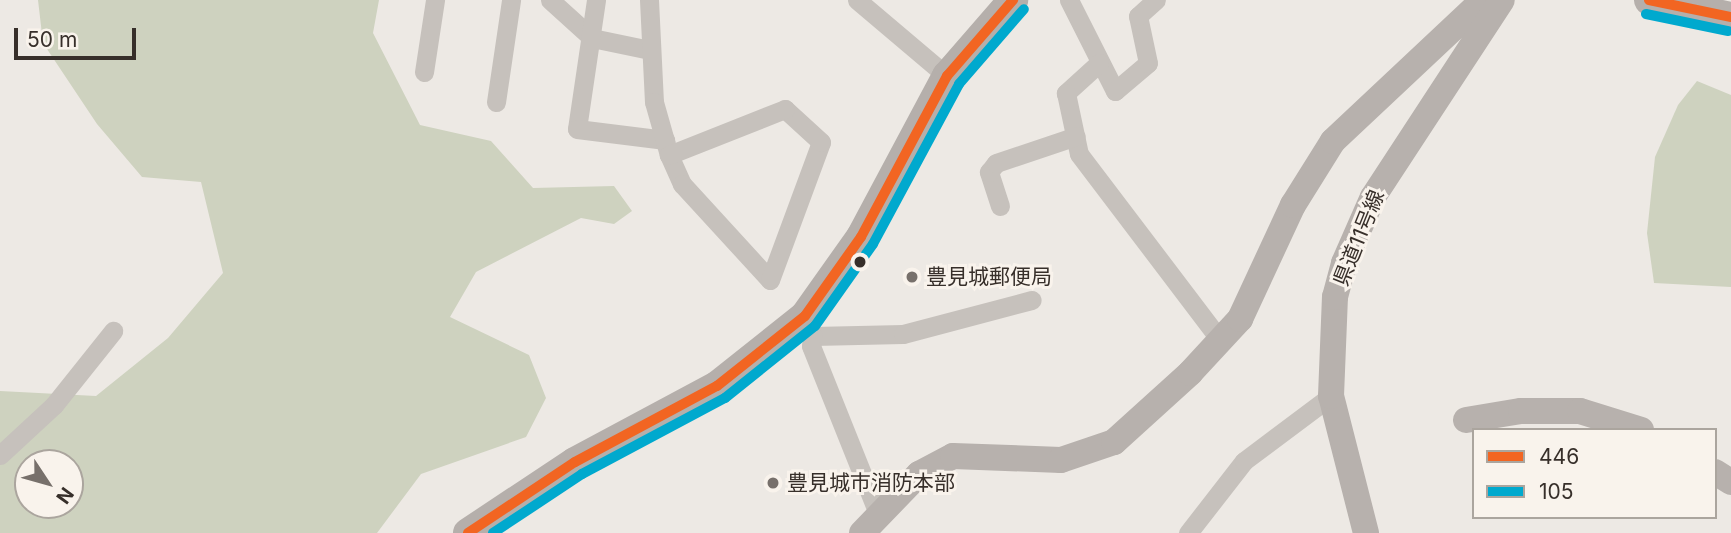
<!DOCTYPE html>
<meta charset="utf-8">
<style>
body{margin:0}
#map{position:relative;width:1731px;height:533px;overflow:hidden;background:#ede9e4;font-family:Inter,"Noto Sans JP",sans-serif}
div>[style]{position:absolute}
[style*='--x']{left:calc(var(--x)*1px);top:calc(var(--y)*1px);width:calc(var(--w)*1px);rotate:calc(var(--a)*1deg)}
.green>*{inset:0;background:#ced2bf}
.street>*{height:19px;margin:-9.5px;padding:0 9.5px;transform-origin:9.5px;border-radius:9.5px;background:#c6c1bc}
.secondary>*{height:26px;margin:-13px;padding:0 13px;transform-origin:13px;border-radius:13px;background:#b7b1ad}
.primary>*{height:30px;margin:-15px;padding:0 15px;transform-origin:15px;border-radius:15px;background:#b5afab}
.bus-1>*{height:10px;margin:-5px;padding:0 5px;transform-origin:5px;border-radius:5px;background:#f26522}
.bus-2>*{height:10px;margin:-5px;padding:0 5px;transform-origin:5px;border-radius:5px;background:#00a9ce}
.dots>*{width:19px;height:19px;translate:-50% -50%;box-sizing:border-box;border:4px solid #f9f3ec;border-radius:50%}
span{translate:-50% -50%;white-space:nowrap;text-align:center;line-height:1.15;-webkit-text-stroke:6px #f9f3ec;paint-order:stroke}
.street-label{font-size:21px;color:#372f2a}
.poi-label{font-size:21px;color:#372f2a}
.left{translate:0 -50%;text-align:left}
.legend{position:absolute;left:1472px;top:428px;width:245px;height:91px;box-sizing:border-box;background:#f9f3ec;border:2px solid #aba59e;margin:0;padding:9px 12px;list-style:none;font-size:21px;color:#372f2a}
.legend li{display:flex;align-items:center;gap:14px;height:35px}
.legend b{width:35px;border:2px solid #aba59e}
.north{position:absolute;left:14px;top:449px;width:70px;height:70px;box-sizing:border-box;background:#f9f3ec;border:2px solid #aba59e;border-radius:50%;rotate:126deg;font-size:19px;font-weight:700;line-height:28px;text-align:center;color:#372f2a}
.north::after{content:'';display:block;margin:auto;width:24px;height:32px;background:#77706b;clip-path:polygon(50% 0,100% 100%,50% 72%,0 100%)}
.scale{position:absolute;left:14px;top:28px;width:122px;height:32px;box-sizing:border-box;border:4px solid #372f2a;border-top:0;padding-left:9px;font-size:21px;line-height:24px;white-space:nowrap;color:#372f2a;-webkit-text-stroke:5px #f9f3ec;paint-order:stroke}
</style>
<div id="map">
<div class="green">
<div style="clip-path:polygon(evenodd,38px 0,379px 0,373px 33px,420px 125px,491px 141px,533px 188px,614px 186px,632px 211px,614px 224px,581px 218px,476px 272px,450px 317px,529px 355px,546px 398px,526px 437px,421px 474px,377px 533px,0 533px,0 391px,96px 396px,168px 338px,223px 273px,201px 182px,142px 177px,97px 124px,43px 43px,38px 0,28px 463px,70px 463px,70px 505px,28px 505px,28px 463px)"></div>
<div style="clip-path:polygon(1697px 81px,1731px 95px,1731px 287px,1654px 283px,1647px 233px,1655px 157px,1678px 105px)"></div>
</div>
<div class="street">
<div style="--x:550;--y:0;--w:57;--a:42.1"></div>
<div style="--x:592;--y:38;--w:59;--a:11.7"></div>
<div style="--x:596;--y:0;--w:130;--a:98.4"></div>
<div style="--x:577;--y:129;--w:89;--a:7.1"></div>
<div style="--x:649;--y:0;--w:102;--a:87.2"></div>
<div style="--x:654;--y:102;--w:55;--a:74.2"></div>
<div style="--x:669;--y:155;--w:32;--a:66"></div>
<div style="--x:682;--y:184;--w:130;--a:47.5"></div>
<div style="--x:770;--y:280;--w:147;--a:-69.7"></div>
<div style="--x:821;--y:142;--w:49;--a:-137.5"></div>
<div style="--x:785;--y:109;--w:125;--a:158.4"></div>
<div style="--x:857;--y:0;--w:118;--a:40.2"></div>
<div style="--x:1069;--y:0;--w:102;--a:63.2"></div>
<div style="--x:1115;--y:91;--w:43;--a:-40.3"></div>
<div style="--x:1148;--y:63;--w:48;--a:-102"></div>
<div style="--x:1138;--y:16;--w:24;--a:-42"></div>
<div style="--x:1099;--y:63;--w:45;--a:137.7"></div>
<div style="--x:1066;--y:93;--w:62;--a:78"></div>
<div style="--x:1079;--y:154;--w:235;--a:52.8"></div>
<div style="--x:424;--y:72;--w:73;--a:-81.3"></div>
<div style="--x:496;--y:102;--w:103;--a:-81.6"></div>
<div style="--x:1000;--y:206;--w:36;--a:-108"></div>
<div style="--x:989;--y:172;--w:11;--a:-52"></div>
<div style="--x:996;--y:163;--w:84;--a:-18.6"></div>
<div style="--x:805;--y:316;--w:22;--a:68"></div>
<div style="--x:813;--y:336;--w:90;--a:-1.3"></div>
<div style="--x:903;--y:334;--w:133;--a:-14.8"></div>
<div style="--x:813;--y:336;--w:10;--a:101"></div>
<div style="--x:811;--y:346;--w:183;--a:68.2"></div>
<div style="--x:0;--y:455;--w:74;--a:-42.8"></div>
<div style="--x:54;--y:405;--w:95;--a:-51.4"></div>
<div style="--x:1188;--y:533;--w:91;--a:-52.1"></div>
<div style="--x:1244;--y:461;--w:109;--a:-36.8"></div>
</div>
<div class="secondary">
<div style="--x:1466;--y:420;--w:56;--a:-9.3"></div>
<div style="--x:1521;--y:411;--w:59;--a:0"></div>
<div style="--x:1580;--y:411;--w:64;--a:17.3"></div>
<div style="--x:1715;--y:472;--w:19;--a:32"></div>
<div style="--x:862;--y:533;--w:82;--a:-46"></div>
<div style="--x:919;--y:474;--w:38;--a:-28"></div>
<div style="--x:953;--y:456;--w:108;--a:2.1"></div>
<div style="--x:1061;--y:460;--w:56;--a:-18.8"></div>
<div style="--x:1114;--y:442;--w:103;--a:-42.2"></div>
<div style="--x:1190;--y:373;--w:74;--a:-47.2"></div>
<div style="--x:1240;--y:319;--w:126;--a:-65.1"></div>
<div style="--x:1293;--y:205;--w:75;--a:-58"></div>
<div style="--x:1333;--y:141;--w:206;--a:-43.2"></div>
<div style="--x:1366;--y:533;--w:141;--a:-104.3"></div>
<div style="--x:1331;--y:396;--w:99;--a:-87.7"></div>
<div style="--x:1335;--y:297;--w:35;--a:-75"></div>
<div style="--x:1344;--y:263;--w:72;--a:-66.3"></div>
<div style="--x:1373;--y:197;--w:235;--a:-56.8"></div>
</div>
<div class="primary">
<div style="--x:1649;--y:0;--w:84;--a:11.7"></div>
<div style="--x:468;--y:533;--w:128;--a:-33.6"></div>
<div style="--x:575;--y:462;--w:161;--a:-28.2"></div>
<div style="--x:717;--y:386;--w:112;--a:-38.5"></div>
<div style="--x:805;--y:316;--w:97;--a:-54.7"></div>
<div style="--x:861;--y:237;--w:183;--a:-61.9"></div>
<div style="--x:947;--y:76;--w:101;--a:-49"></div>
</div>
<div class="bus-1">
<div style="--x:1649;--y:0;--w:84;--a:11.7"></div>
<div style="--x:468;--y:533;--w:128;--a:-33.6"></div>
<div style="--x:575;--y:462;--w:161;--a:-28.2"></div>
<div style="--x:717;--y:386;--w:112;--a:-38.5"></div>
<div style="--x:805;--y:316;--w:97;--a:-54.7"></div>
<div style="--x:861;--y:237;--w:183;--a:-61.9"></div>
<div style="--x:947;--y:76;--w:101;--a:-49"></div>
</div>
<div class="bus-2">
<div style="--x:1646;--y:14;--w:84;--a:11.7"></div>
<div style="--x:493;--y:533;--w:107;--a:-33.5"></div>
<div style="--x:582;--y:474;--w:162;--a:-28"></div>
<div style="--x:725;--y:398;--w:115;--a:-38.7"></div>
<div style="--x:815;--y:326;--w:100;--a:-54.7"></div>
<div style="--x:873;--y:244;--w:182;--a:-61.7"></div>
<div style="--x:959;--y:84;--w:99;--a:-49.1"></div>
</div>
<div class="dots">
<div style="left:860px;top:262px;background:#372f2a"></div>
<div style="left:912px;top:277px;background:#77706b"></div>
<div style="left:773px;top:483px;background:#77706b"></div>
</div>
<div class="street-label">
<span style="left:1359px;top:238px;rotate:-68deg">県道11号線</span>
</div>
<div class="poi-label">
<span class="left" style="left:926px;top:277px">豊見城郵便局</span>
<span class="left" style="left:787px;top:483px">豊見城市消防本部</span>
</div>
<ul class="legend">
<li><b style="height:9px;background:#f26522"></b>446</li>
<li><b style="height:9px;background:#00a9ce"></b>105</li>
</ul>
<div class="north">N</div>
<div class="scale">50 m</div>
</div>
